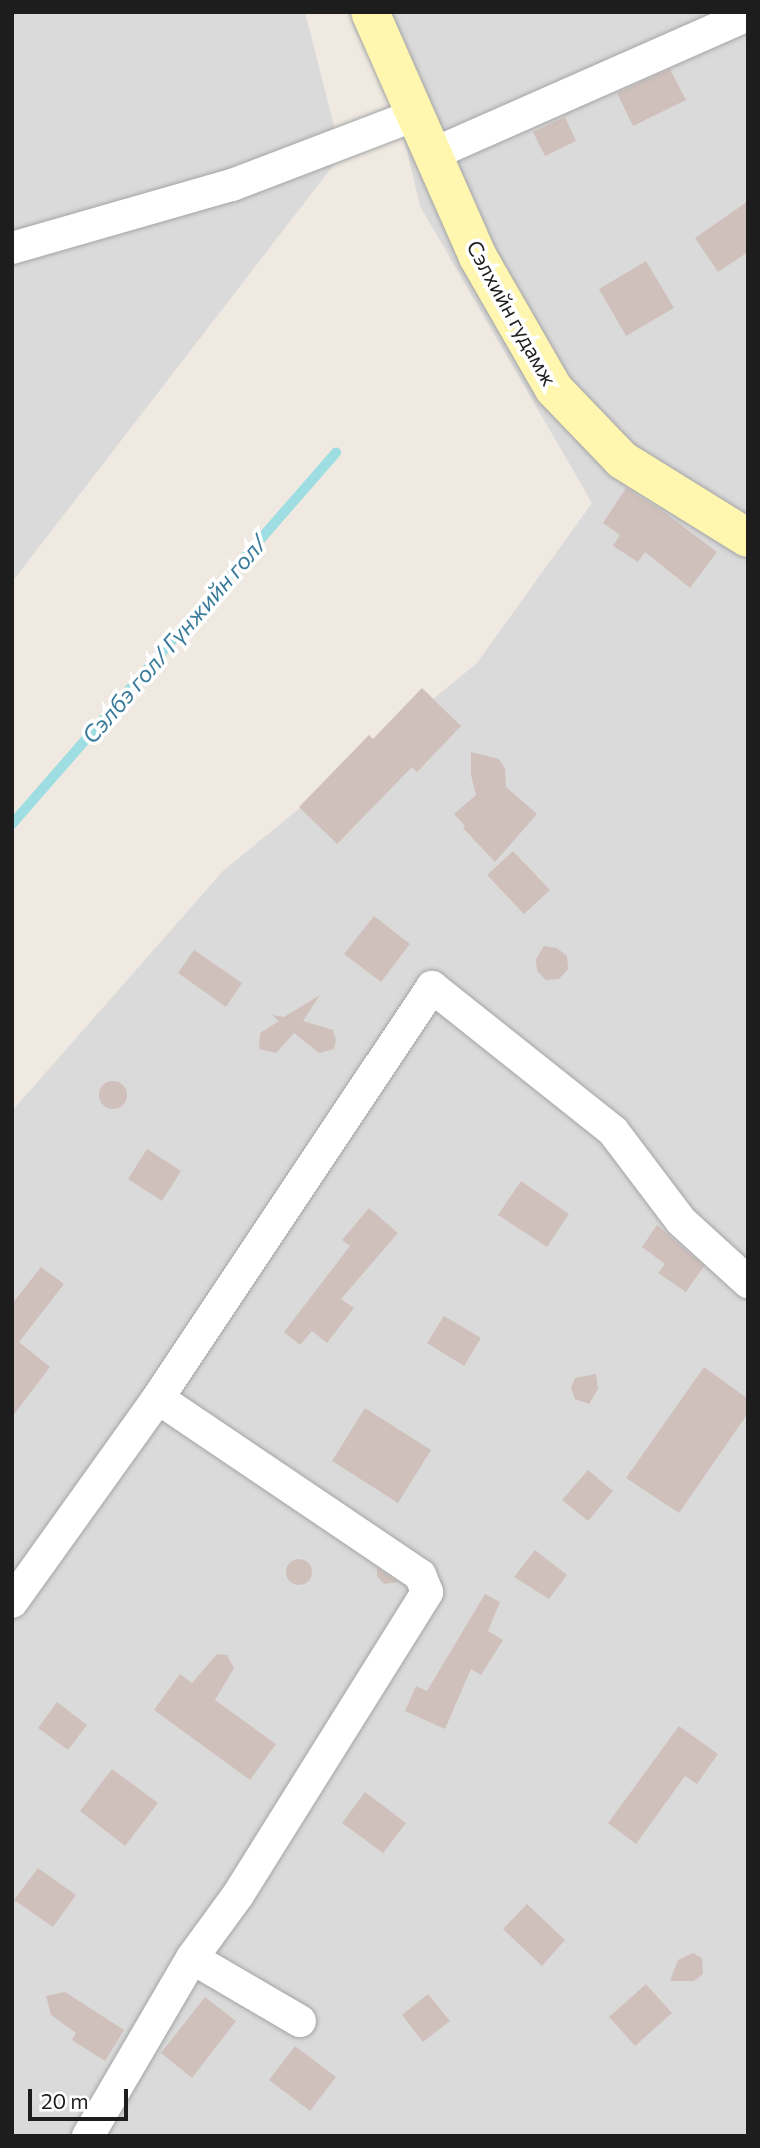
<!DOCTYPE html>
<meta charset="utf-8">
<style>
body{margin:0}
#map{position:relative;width:760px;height:2148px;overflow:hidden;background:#efe9e2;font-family:Commissioner,sans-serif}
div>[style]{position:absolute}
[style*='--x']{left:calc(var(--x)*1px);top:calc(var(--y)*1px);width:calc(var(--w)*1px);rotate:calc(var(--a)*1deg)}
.residential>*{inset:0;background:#dbdada}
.stream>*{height:10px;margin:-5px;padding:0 5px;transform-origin:5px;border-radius:5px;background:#9edde1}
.building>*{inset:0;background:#d0c0bb}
.round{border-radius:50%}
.roads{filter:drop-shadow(0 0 2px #a4a4a4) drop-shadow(0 0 2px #a4a4a4)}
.minor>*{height:32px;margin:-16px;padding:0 16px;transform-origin:16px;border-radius:16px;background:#fff}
.secondary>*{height:38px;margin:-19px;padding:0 19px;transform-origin:19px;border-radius:19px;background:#fff6b0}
span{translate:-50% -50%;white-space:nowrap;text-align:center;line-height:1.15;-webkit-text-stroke:7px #fff;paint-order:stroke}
.street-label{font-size:21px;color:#1d1d1d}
.water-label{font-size:23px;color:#3a7b9c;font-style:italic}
.frame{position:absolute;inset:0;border:14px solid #1d1d1d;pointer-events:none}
.scale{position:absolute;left:28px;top:2089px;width:100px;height:32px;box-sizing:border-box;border:4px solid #1d1d1d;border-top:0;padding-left:9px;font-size:21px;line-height:24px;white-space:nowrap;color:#1d1d1d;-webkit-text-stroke:5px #fff;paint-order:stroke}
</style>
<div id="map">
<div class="residential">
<div style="clip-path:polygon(12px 12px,305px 12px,334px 126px,335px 163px,12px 582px)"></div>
<div style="clip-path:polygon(374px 12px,748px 12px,748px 2136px,12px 2136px,12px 1111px,223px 871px,477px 663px,592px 503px,420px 206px)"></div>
</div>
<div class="stream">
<div style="--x:12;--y:824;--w:493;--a:-48.9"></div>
</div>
<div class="building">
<div style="clip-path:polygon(670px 69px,686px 100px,633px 126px,617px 93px)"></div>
<div style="clip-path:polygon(565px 117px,576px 141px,545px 156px,533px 132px)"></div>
<div style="clip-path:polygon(748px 201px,748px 252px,718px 272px,695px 238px)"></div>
<div style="clip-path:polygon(646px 261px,674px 308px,626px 336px,599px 289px)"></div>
<div style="clip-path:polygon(626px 488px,664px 512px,717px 552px,690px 588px,645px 552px,638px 562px,613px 546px,620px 535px,603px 523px)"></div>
<div style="clip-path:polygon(422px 688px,461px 726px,417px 772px,412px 767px,337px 844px,299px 807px,369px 735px,373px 739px)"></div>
<div style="clip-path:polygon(471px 752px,499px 759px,505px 768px,506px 787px,537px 814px,495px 862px,463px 828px,465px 826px,454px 814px,476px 795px,471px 775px)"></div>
<div style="clip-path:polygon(513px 851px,550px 890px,524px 914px,487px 875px)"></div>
<div style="clip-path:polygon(374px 916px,410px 944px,381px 982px,344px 954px)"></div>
<div style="clip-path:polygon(544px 946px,557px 948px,567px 956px,568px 969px,559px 979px,546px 980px,537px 971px,536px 959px)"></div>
<div style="clip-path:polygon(194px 950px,242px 983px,226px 1007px,178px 973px)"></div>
<div style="clip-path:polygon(320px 995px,303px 1021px,333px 1030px,336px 1040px,334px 1049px,319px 1053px,294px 1033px,276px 1053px,259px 1049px,260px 1033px,279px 1021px,272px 1015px,284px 1017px)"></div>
<div class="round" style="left:99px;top:1081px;width:28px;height:28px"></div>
<div style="clip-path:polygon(147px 1149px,181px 1171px,162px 1201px,128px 1179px)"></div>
<div style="clip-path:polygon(521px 1181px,569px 1214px,547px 1247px,498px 1215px)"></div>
<div style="clip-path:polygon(369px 1208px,398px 1233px,341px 1299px,354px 1308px,327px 1343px,312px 1331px,300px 1345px,284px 1332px,350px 1246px,342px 1240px)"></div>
<div style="clip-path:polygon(657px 1225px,704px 1266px,686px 1292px,658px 1273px,665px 1264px,642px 1247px)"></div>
<div style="clip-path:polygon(41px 1267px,64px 1284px,19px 1342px,50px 1367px,12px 1417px,12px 1304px)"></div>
<div style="clip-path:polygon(444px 1316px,481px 1338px,464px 1366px,427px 1343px)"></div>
<div style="clip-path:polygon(704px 1367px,748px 1399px,748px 1413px,679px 1513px,626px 1478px)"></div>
<div style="clip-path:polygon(596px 1374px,598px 1389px,589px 1404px,575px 1399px,571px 1388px,575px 1378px)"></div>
<div style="clip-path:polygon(365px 1408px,431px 1450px,398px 1503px,332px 1461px)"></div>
<div style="clip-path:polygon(588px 1470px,613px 1491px,588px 1521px,562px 1500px)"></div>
<div style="clip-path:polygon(535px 1550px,567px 1575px,549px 1599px,514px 1577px)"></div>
<div class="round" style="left:286px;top:1559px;width:26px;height:26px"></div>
<div style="clip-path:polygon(377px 1568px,398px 1582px,384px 1584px,377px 1576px)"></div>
<div style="clip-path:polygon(485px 1594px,500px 1602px,488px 1631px,503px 1640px,481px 1675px,471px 1669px,445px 1729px,405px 1711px,416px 1686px,427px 1691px)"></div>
<div style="clip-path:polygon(217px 1654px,227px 1655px,234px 1668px,215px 1700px,276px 1744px,250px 1780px,154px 1710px,180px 1674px,192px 1683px)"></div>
<div style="clip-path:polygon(57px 1702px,87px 1725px,68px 1750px,38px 1728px)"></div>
<div style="clip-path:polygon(679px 1726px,718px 1754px,697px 1784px,685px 1776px,636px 1844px,608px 1823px)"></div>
<div style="clip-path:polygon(112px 1769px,158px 1803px,125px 1846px,80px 1811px)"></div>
<div style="clip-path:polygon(365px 1792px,406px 1823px,383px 1853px,342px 1823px)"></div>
<div style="clip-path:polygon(38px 1868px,76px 1895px,53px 1927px,14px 1900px)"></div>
<div style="clip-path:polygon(527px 1904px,565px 1940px,542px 1966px,503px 1929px)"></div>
<div style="clip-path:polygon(693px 1953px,702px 1958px,703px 1974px,694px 1981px,670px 1981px,678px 1960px)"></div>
<div style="clip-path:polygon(646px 1984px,672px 2013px,635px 2046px,609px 2017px)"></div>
<div style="clip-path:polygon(65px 1992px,124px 2030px,105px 2061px,72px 2040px,76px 2033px,51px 2015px,46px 1996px)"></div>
<div style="clip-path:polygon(428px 1994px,450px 2021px,423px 2042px,402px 2015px)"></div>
<div style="clip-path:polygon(205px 1997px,236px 2021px,192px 2078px,161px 2053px)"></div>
<div style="clip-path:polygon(295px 2046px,336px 2077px,310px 2111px,269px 2080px)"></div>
</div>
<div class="roads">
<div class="minor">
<div style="--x:433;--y:154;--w:344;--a:-23.8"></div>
<div style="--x:12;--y:248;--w:229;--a:-16"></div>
<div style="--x:232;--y:185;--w:196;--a:-20.9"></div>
<div style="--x:12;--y:1602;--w:251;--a:-54.4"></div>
<div style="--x:158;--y:1398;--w:494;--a:-56.3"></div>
<div style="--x:432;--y:987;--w:231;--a:38.5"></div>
<div style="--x:613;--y:1131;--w:113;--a:52.9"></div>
<div style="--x:681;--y:1221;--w:91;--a:42.3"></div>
<div style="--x:192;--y:1958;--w:125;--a:30.3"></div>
<div style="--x:88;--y:2136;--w:206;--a:-59.7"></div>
<div style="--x:192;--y:1958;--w:78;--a:-53.9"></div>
<div style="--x:238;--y:1895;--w:357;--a:-58"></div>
<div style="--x:427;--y:1592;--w:18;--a:-112"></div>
<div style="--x:420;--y:1575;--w:316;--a:-146"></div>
</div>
<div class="secondary">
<div style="--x:370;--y:12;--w:268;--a:66.2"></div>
<div style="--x:478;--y:257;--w:152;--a:60.1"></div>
<div style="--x:554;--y:389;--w:98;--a:46.2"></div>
<div style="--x:622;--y:460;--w:148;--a:31.8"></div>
</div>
</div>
<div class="street-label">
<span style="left:512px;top:313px;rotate:61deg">Сэлхийн гудамж</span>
</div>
<div class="water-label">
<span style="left:174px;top:639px;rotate:-49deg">Сэлбэ гол/ Гүнжийн гол/</span>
</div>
<div class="frame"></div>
<div class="scale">20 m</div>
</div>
